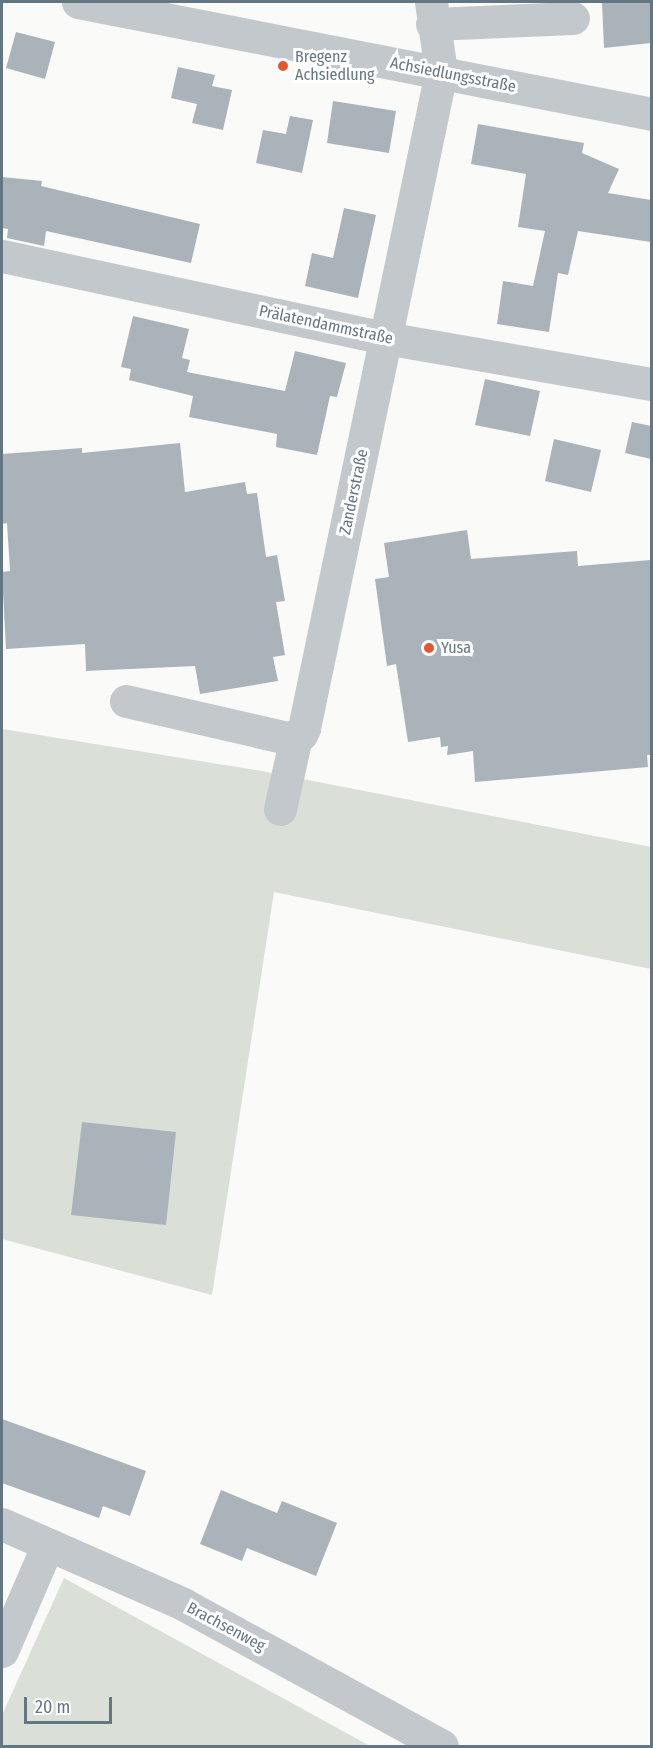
<!DOCTYPE html>
<meta charset="utf-8">
<style>
body{margin:0}
#map{position:relative;width:653px;height:1748px;overflow:hidden;background:#fafaf8;font-family:"Fira Sans Condensed",sans-serif}
div>[style]{position:absolute}
[style*='--x']{left:calc(var(--x)*1px);top:calc(var(--y)*1px);width:calc(var(--w)*1px);rotate:calc(var(--a)*1deg)}
.green>*{inset:0;background:#dadfd7}
.building>*{inset:0;background:#aab3b9}
.minor>*{height:33px;margin:-16.5px;padding:0 16.5px;transform-origin:16.5px;border-radius:16.5px;background:#c3c8cc}
.dots>*{width:16px;height:16px;translate:-50% -50%;box-sizing:border-box;border:3px solid #fff;border-radius:50%}
span{translate:-50% -50%;white-space:nowrap;text-align:center;line-height:1.15;-webkit-text-stroke:6px #fff;paint-order:stroke}
.poi-label{font-size:16px;color:#657683}
.left{translate:0 -50%;text-align:left}
.street-label{font-size:16px;color:#657683}
.frame{position:absolute;inset:0;border:3px solid #657683;pointer-events:none}
.scale{position:absolute;left:24px;top:1697px;width:88px;height:27px;box-sizing:border-box;border:3px solid #657683;border-top:0;padding-left:8px;font-size:18px;line-height:21px;white-space:nowrap;color:#657683;-webkit-text-stroke:4px #fff;paint-order:stroke}
</style>
<div id="map">
<div class="green">
<div style="clip-path:polygon(2px 729px,262px 771px,651px 847px,651px 969px,274px 892px,212px 1295px,2px 1239px)"></div>
<div style="clip-path:polygon(64px 1578px,370px 1746px,2px 1746px,2px 1715px)"></div>
</div>
<div class="building">
<div style="clip-path:polygon(602px 2px,651px 2px,651px 43px,604px 48px)"></div>
<div style="clip-path:polygon(16px 32px,55px 42px,45px 79px,6px 68px)"></div>
<div style="clip-path:polygon(178px 67px,215px 75px,212px 86px,232px 90px,223px 130px,192px 123px,197px 104px,171px 98px)"></div>
<div style="clip-path:polygon(333px 101px,396px 111px,389px 153px,327px 143px)"></div>
<div style="clip-path:polygon(290px 116px,313px 120px,302px 173px,256px 163px,263px 130px,286px 134px)"></div>
<div style="clip-path:polygon(478px 124px,584px 143px,582px 153px,619px 169px,608px 193px,651px 200px,651px 242px,578px 231px,568px 275px,558px 273px,549px 332px,497px 324px,503px 281px,533px 286px,545px 231px,518px 227px,526px 174px,471px 164px)"></div>
<div style="clip-path:polygon(2px 177px,42px 181px,41px 186px,200px 224px,191px 263px,46px 231px,44px 246px,7px 238px,8px 229px,2px 228px)"></div>
<div style="clip-path:polygon(344px 208px,376px 215px,358px 298px,305px 286px,312px 253px,333px 258px)"></div>
<div style="clip-path:polygon(133px 316px,189px 329px,182px 358px,190px 360px,187px 372px,285px 391px,295px 351px,346px 363px,337px 397px,330px 396px,317px 455px,276px 447px,277px 434px,189px 417px,193px 396px,129px 380px,131px 369px,121px 367px)"></div>
<div style="clip-path:polygon(485px 379px,540px 391px,530px 436px,475px 425px)"></div>
<div style="clip-path:polygon(632px 422px,651px 426px,651px 459px,625px 453px)"></div>
<div style="clip-path:polygon(554px 439px,601px 450px,591px 492px,545px 481px)"></div>
<div style="clip-path:polygon(180px 443px,185px 492px,245px 482px,247px 494px,257px 493px,266px 557px,277px 555px,285px 601px,276px 602px,285px 655px,273px 657px,278px 681px,200px 694px,195px 666px,86px 671px,85px 644px,6px 649px,2px 572px,10px 571px,7px 523px,2px 524px,2px 454px,82px 448px,82px 453px)"></div>
<div style="clip-path:polygon(467px 530px,471px 559px,577px 551px,578px 566px,651px 560px,651px 755px,647px 755px,648px 767px,475px 782px,473px 751px,447px 755px,448px 746px,441px 747px,440px 737px,408px 742px,396px 664px,387px 666px,375px 579px,389px 577px,384px 543px)"></div>
<div style="clip-path:polygon(82px 1122px,176px 1132px,166px 1225px,71px 1215px)"></div>
<div style="clip-path:polygon(2px 1419px,146px 1471px,130px 1516px,103px 1506px,99px 1518px,2px 1483px)"></div>
<div style="clip-path:polygon(221px 1490px,277px 1513px,282px 1501px,337px 1523px,316px 1576px,247px 1548px,242px 1561px,200px 1544px)"></div>
</div>
<div class="minor">
<div style="--x:78;--y:2;--w:585;--a:11.04"></div>
<div style="--x:432;--y:24;--w:141;--a:-2.4"></div>
<div style="--x:2;--y:256;--w:392;--a:12.1"></div>
<div style="--x:385;--y:338;--w:271;--a:9.8"></div>
<div style="--x:126;--y:701;--w:166;--a:12.9"></div>
<div style="--x:288;--y:738;--w:14;--a:-17"></div>
<div style="--x:301;--y:734;--w:7;--a:-63"></div>
<div style="--x:304;--y:728;--w:670;--a:-78.2"></div>
<div style="--x:441;--y:72;--w:71;--a:-98.1"></div>
<div style="--x:280;--y:809;--w:74;--a:-77.5"></div>
<div style="--x:2;--y:1524;--w:198;--a:23.8"></div>
<div style="--x:183;--y:1604;--w:295;--a:28.7"></div>
<div style="--x:2;--y:1651;--w:116;--a:-66.7"></div>
</div>
<div class="dots">
<div style="left:283px;top:66px;background:#e4572e"></div>
<div style="left:429px;top:648px;background:#e4572e"></div>
</div>
<div class="poi-label">
<span class="left" style="left:295px;top:66px">Bregenz<br>Achsiedlung</span>
<span class="left" style="left:441px;top:648px">Yusa</span>
</div>
<div class="street-label">
<span style="left:453px;top:75px;rotate:11deg">Achsiedlungsstraße</span>
<span style="left:326px;top:325px;rotate:12deg">Prälatendammstraße</span>
<span style="left:354px;top:492px;rotate:-78deg">Zanderstraße</span>
<span style="left:226px;top:1627px;rotate:28deg">Brachsenweg</span>
</div>
<div class="frame"></div>
<div class="scale">20 m</div>
</div>
